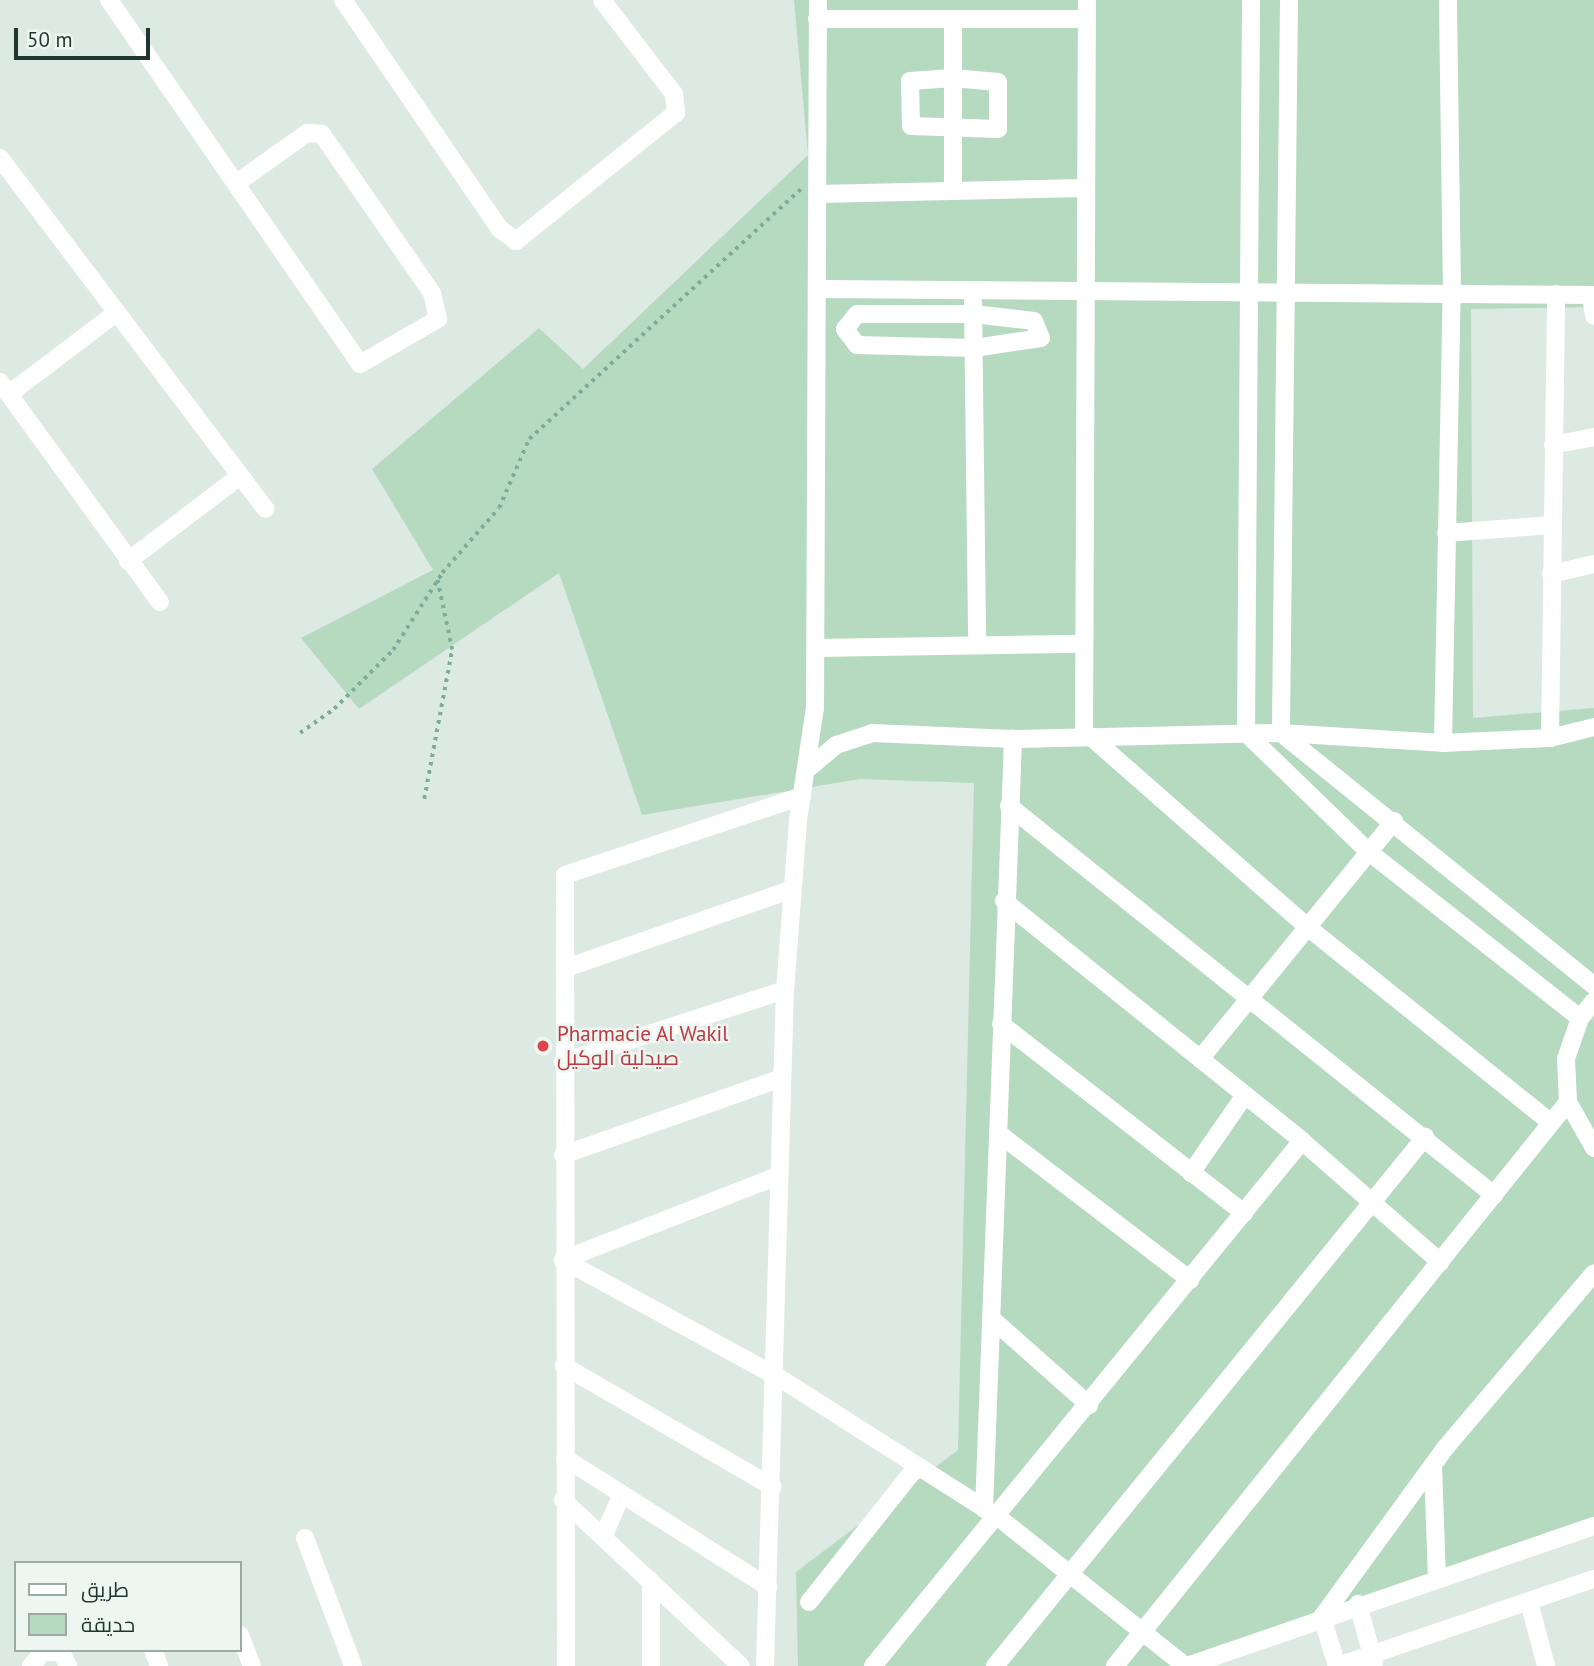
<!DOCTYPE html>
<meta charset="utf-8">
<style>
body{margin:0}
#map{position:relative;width:1594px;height:1666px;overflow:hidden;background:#dde9e3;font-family:"PT Sans",Cairo,sans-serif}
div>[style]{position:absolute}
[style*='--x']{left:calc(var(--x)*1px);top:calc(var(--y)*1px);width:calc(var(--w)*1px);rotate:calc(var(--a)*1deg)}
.green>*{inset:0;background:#b6dabf}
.path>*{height:3.5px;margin-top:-1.75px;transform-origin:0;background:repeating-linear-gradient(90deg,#7eac9c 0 3.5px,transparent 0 8.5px)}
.minor>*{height:18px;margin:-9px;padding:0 9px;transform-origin:9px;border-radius:9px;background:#fff}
.dots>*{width:19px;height:19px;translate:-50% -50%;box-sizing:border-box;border:4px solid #edf6f1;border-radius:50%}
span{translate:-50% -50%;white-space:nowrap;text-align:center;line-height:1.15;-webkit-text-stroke:5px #edf6f1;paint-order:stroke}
.health-label{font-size:21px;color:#be3a42}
.left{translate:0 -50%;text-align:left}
.legend{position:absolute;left:14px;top:1561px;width:228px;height:91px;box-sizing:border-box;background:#edf6f1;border:2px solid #9baaa4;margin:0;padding:9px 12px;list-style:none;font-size:21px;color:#1f3730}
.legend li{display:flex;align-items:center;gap:14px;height:35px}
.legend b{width:35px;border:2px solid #9baaa4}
.scale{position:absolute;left:14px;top:28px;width:136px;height:32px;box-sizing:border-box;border:4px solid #1f3730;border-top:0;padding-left:9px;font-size:21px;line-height:24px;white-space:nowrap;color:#1f3730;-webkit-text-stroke:5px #edf6f1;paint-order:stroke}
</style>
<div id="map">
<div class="green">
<div style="clip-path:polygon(794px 0,1594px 0,1594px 307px,1471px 309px,1473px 718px,1594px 708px,1594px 1523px,1181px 1666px,798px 1666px,796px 1572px,958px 1450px,974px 783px,860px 779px,642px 815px,559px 573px,359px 709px,301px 638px,433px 570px,372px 469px,539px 328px,583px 369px,808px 155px)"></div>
</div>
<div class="path">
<div style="--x:300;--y:733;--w:42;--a:-35.2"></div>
<div style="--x:334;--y:709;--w:83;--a:-45"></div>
<div style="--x:393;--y:650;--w:91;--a:-57.5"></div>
<div style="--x:442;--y:573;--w:86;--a:-48.8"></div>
<div style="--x:499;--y:508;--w:75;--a:-66.5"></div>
<div style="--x:529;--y:439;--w:369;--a:-42.6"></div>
<div style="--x:424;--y:799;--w:152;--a:-79.4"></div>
<div style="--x:452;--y:650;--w:73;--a:-101.9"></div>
</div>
<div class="minor">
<div style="--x:109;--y:0;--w:442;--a:55.4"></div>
<div style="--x:360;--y:364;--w:90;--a:-30"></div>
<div style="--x:438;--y:319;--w:27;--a:-103"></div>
<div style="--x:432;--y:293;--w:193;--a:-124.7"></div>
<div style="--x:322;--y:134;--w:15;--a:-176"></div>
<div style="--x:307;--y:133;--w:85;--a:144.6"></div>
<div style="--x:343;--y:0;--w:278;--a:55.6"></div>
<div style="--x:500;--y:229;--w:20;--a:37"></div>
<div style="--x:516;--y:241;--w:205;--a:-38.7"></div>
<div style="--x:676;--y:113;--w:19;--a:-96"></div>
<div style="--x:674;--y:94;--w:118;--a:-127.5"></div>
<div style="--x:1251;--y:0;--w:733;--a:90.39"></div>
<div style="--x:1246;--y:733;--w:171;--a:44.1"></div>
<div style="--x:1369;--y:852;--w:268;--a:38.2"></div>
<div style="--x:1289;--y:0;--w:733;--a:90.63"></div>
<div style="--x:1281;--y:733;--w:402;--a:38.9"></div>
<div style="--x:817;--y:19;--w:270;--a:0"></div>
<div style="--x:953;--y:78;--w:45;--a:5.1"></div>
<div style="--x:998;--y:82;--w:47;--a:90"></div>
<div style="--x:998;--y:129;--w:87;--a:-178"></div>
<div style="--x:911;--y:126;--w:45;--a:-91.3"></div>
<div style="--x:910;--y:81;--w:43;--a:-4"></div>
<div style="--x:0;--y:158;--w:440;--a:52.9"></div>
<div style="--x:953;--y:191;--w:170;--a:-90"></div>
<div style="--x:818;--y:194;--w:266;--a:-1.3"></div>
<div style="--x:820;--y:289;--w:774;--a:0.44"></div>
<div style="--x:1591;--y:295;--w:21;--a:82"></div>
<div style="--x:973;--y:302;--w:343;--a:89.3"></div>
<div style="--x:857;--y:314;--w:116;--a:0"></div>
<div style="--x:973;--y:314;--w:61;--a:6.5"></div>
<div style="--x:1034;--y:321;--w:18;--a:68"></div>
<div style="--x:1041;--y:338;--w:68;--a:171.5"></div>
<div style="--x:974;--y:348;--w:117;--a:-178.5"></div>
<div style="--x:857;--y:345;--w:20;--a:-127"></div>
<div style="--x:845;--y:329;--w:19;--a:-51"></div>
<div style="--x:0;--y:382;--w:272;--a:54"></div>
<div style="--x:9;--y:394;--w:134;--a:-37.1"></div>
<div style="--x:1553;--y:445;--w:42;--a:-11"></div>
<div style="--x:1446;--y:533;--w:106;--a:-4.3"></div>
<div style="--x:128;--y:561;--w:141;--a:-37.2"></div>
<div style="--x:1551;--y:574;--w:44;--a:-13.1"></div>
<div style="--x:816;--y:648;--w:264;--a:-0.9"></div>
<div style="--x:1090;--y:736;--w:286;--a:41.3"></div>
<div style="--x:1305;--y:925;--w:316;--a:38.8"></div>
<div style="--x:1084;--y:737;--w:737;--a:-89.77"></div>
<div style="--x:1550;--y:738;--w:444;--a:-89.2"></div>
<div style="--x:1443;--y:743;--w:451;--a:-88.9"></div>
<div style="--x:1452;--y:292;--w:292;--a:-90.8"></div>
<div style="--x:810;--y:767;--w:34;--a:-40"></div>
<div style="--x:836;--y:745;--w:38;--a:-18"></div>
<div style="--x:872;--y:733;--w:141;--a:2.4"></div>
<div style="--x:1013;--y:739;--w:268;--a:-1.3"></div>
<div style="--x:1281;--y:733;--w:162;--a:3.5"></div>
<div style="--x:1443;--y:743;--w:107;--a:-2.7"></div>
<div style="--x:1550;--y:738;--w:45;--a:-14"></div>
<div style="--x:1009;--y:806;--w:622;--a:38.73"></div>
<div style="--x:1004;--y:901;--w:383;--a:38.8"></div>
<div style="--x:1302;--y:1141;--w:184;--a:41.2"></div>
<div style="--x:566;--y:968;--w:237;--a:-19.2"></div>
<div style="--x:1594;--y:1001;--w:22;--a:129"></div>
<div style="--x:1580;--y:1018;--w:43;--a:108.9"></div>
<div style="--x:1566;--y:1059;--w:43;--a:87.3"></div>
<div style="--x:1568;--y:1102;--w:53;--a:60.5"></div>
<div style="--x:1001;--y:1024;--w:308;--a:37.9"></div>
<div style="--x:1200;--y:1059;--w:307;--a:-50.8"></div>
<div style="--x:563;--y:1062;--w:233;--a:-18"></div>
<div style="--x:998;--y:1133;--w:242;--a:37.4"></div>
<div style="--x:563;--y:1155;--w:232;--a:-19.4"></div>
<div style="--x:1191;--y:1173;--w:95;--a:-55.3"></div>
<div style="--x:778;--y:1176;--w:231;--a:158.7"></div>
<div style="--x:563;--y:1260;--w:245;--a:28.6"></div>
<div style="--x:778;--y:1377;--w:261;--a:32.5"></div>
<div style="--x:998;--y:1517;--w:239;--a:38.5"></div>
<div style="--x:992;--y:1319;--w:130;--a:41.6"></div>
<div style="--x:564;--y:1366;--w:241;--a:30.1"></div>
<div style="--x:565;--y:1458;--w:241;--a:32.4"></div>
<div style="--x:1433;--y:1465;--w:112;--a:88"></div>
<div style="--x:563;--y:1500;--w:243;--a:43"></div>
<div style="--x:984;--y:1509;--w:771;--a:-87.84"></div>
<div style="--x:603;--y:1537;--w:47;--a:-66.2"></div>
<div style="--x:305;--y:1538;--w:137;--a:69.4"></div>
<div style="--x:809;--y:1602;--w:174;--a:-51.5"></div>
<div style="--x:1529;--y:1602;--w:66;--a:75.1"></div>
<div style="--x:1358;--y:1604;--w:61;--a:74.8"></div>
<div style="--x:240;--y:1635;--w:33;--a:69"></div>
<div style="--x:153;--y:1650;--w:17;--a:69"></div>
<div style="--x:31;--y:1666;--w:18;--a:-49"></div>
<div style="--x:43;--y:1652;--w:18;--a:0"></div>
<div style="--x:61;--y:1652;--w:16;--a:63"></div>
<div style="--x:566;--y:1666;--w:791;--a:-90.07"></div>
<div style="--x:565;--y:875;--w:250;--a:-18.4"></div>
<div style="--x:651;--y:1666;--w:85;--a:-90"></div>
<div style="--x:765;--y:1666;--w:676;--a:-88.31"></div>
<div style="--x:785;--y:990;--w:170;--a:-85.6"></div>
<div style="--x:798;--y:820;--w:113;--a:-81.4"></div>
<div style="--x:815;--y:708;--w:708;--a:-89.76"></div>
<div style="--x:873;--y:1666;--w:678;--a:-50.75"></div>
<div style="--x:995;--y:1666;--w:682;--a:-50.89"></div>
<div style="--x:1115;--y:1666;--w:723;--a:-51.23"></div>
<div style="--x:1187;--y:1666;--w:430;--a:-19"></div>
<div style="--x:1337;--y:1666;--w:51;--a:-107"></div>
<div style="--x:1322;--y:1617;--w:210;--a:-53.9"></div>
<div style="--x:1446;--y:1447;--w:228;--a:-49.6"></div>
<div style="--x:1338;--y:1666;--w:270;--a:-18.8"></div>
</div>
<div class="dots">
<div style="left:543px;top:1046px;background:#e0444e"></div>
</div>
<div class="health-label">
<span class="left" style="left:557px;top:1046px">Pharmacie Al Wakil<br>صيدلية الوكيل</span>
</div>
<ul class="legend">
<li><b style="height:9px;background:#fff"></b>طريق</li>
<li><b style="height:19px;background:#b6dabf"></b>حديقة</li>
</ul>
<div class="scale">50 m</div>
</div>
